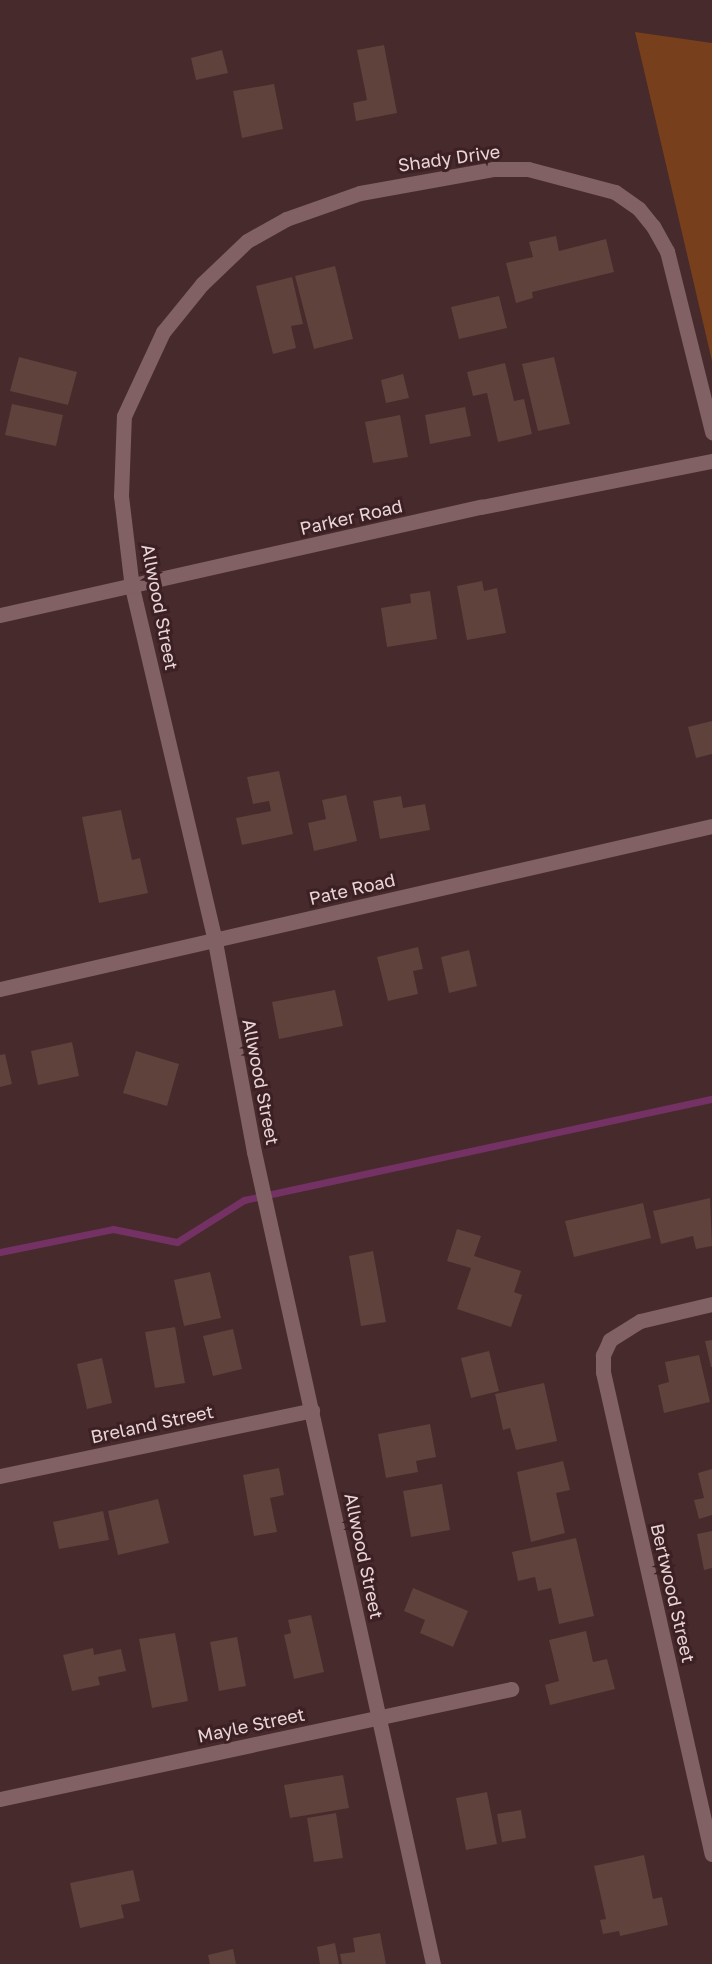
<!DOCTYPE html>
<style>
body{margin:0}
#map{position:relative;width:712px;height:1964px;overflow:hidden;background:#462a2c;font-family:"Golos Text",sans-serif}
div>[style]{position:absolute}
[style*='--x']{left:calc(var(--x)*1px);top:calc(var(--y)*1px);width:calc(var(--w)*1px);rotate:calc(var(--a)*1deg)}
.green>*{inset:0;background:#773f1b}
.stream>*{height:7px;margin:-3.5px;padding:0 3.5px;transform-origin:3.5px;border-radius:3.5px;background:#743164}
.building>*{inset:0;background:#5f423c}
.street>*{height:15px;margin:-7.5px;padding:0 7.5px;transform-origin:7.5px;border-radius:7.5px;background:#816163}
.secondary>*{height:15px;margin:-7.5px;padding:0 7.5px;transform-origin:7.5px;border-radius:7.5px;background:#816163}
span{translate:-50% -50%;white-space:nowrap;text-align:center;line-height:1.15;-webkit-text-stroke:6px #3c2023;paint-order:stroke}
.street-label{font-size:18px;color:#e9d6d6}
</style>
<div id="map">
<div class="green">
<div style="clip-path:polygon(635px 32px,712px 43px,712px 361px)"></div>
</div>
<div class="stream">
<div style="--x:0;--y:1252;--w:115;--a:-11.5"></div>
<div style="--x:113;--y:1229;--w:65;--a:11.5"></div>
<div style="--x:177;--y:1242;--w:79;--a:-32.1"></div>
<div style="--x:244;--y:1200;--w:479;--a:-12.2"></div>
</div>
<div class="building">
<div style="clip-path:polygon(384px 45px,397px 113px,356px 121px,353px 103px,367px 100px,357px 50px)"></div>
<div style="clip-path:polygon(222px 50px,228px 73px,196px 80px,191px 58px)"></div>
<div style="clip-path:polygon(274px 84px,283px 129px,242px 138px,233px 91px)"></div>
<div style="clip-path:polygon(556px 236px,559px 251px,606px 239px,614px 272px,532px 292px,533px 298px,516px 303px,506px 263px,533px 257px,529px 242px)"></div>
<div style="clip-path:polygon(335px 266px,353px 339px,314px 349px,295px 276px)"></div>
<div style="clip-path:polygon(292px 277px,303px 324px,291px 326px,296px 348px,273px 354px,256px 286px)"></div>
<div style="clip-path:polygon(499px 296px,507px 328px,459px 339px,451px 307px)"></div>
<div style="clip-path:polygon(19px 357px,77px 372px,68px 405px,10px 391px)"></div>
<div style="clip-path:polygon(554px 357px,570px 424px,538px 431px,522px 364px)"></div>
<div style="clip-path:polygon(505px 363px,514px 401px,524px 399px,532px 434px,498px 442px,487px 393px,473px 396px,467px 372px)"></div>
<div style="clip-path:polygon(403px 374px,409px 398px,386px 403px,381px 380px)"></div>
<div style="clip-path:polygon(12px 404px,63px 415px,56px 446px,5px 435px)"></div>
<div style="clip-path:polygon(465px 407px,471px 436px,430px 444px,425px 415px)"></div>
<div style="clip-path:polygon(400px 415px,408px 457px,373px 463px,365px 422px)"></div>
<div style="clip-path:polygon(482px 581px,484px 591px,497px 588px,506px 633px,467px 640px,457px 586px)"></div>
<div style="clip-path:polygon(430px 591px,437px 639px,387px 647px,381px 608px,411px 603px,410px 594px)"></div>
<div style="clip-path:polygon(712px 721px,712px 754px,696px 758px,688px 727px)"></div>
<div style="clip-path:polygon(279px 771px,293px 834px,242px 845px,236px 818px,271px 811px,269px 801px,253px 804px,247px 777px)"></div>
<div style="clip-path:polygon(346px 795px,357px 841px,314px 851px,308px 823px,326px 819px,322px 800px)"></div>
<div style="clip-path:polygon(401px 796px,403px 808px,425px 804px,430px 830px,380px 839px,373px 801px)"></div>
<div style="clip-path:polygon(121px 810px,132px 860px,140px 858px,148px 893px,99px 903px,82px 817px)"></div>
<div style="clip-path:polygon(418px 947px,423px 969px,413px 971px,418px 994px,388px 1001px,377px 957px)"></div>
<div style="clip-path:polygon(469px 950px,477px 986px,449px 993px,441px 957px)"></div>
<div style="clip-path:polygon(335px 990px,343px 1026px,279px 1039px,272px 1002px)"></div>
<div style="clip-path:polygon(72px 1042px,79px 1076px,38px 1085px,31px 1051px)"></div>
<div style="clip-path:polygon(136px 1051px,179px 1064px,167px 1106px,123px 1093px)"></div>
<div style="clip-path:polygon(5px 1054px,12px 1084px,0 1087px,0 1055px)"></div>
<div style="clip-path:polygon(710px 1198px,712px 1246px,696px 1249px,693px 1236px,661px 1244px,653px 1211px)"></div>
<div style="clip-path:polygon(643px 1203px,651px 1238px,574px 1257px,565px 1221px)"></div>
<div style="clip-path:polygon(457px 1229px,481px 1236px,474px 1256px,521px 1271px,514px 1292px,522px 1295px,511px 1327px,457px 1309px,471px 1268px,447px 1261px)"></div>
<div style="clip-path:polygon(373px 1251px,386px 1322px,361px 1326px,349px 1256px)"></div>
<div style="clip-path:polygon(210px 1272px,221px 1318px,184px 1326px,174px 1280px)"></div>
<div style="clip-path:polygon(175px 1327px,185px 1383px,155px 1388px,145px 1332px)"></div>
<div style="clip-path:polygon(233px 1329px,242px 1369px,213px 1376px,203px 1336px)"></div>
<div style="clip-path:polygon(712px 1340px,712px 1367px,711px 1367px,705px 1341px)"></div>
<div style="clip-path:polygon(489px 1351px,499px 1391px,471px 1398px,461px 1358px)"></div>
<div style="clip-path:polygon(699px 1355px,710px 1402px,664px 1413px,658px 1385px,669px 1382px,665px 1362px)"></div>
<div style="clip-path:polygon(102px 1358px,112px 1403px,87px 1409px,77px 1364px)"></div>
<div style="clip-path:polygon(544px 1383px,557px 1441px,516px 1450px,510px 1428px,503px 1430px,495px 1394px)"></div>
<div style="clip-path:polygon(430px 1424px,436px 1457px,416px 1461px,418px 1472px,386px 1478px,378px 1434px)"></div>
<div style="clip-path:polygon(563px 1461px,570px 1490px,556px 1493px,565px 1533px,531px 1542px,517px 1472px)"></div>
<div style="clip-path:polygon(279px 1468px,284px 1495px,270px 1498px,277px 1532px,254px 1536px,243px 1475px)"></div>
<div style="clip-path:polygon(712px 1469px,712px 1515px,699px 1519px,694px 1500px,704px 1498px,698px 1473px)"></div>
<div style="clip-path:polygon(442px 1484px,450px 1530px,411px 1537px,403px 1491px)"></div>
<div style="clip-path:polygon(158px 1499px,169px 1543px,118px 1555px,108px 1511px)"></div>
<div style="clip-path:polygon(103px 1511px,109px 1540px,59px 1549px,53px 1522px)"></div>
<div style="clip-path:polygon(712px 1531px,712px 1568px,704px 1570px,697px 1534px)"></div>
<div style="clip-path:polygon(576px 1538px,594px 1616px,559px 1624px,551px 1588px,538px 1591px,535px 1577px,518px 1581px,512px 1552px)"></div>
<div style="clip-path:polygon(413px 1588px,468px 1611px,453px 1647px,420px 1633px,425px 1620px,404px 1611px)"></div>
<div style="clip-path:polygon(311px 1615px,324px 1672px,294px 1679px,284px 1635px,291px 1633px,288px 1620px)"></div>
<div style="clip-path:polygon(586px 1631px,593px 1662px,607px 1659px,615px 1689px,550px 1705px,545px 1685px,559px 1681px,549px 1640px)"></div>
<div style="clip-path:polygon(175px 1633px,188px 1701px,152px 1708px,139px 1639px)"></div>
<div style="clip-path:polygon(237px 1637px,246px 1686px,219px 1691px,210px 1642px)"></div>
<div style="clip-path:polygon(93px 1648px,94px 1655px,121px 1649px,126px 1671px,98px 1677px,100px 1685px,72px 1691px,63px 1655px)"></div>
<div style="clip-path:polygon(343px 1775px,349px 1808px,290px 1818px,284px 1785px)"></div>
<div style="clip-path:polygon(487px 1792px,497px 1844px,466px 1850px,456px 1798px)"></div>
<div style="clip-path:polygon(521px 1810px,526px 1838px,502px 1842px,497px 1814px)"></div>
<div style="clip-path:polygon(336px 1813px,343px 1858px,314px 1862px,307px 1818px)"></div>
<div style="clip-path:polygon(644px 1855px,653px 1899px,662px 1897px,668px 1925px,620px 1936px,619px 1931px,603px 1934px,600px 1920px,606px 1919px,594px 1866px)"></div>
<div style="clip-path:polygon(133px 1870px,140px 1901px,121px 1905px,124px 1918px,80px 1928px,70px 1883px)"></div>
<div style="clip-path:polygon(380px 1933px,386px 1964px,342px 1964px,340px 1954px,355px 1952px,353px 1938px)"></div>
<div style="clip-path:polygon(335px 1943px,339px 1964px,320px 1964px,317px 1947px)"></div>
<div style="clip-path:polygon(233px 1949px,236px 1964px,210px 1964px,208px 1955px)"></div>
</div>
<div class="street">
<div style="--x:0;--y:989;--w:730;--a:-12.89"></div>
<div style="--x:712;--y:1304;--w:74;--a:166.7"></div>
<div style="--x:640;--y:1321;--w:36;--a:148"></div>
<div style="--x:610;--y:1340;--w:17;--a:115"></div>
<div style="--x:603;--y:1355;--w:17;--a:90"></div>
<div style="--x:603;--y:1372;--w:494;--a:77.3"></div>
<div style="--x:0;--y:1476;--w:319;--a:-11.9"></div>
<div style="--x:0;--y:1799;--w:523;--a:-12.15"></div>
<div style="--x:433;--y:1964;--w:831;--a:-102.43"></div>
<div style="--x:254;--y:1152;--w:215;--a:-100.5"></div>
<div style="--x:215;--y:941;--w:363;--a:-103.2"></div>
<div style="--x:132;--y:588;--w:93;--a:-96.8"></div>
<div style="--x:121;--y:496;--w:80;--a:-87.9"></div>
<div style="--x:124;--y:416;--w:93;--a:-65.1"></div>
<div style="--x:163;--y:332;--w:62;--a:-50.9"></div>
<div style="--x:202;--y:284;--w:62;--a:-43.7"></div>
<div style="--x:247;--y:241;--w:45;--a:-29.4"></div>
<div style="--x:286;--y:219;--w:78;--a:-19.4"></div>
<div style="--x:360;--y:193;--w:135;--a:-10.2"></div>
<div style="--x:493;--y:169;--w:35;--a:0"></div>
<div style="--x:528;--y:169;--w:90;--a:14.8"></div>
<div style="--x:615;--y:192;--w:29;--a:35"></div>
<div style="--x:639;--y:209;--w:22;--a:51"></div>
<div style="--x:653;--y:226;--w:29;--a:61"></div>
<div style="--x:667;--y:251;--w:187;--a:76"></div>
</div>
<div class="secondary">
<div style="--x:0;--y:615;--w:493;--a:-12.7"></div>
<div style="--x:481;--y:507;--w:236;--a:-11.3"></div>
</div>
<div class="street-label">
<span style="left:449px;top:158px;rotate:-8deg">Shady Drive</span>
<span style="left:351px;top:517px;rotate:-13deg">Parker Road</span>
<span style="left:160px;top:607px;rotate:79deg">Allwood Street</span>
<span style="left:352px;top:889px;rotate:-13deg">Pate Road</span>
<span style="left:261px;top:1082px;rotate:79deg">Allwood Street</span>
<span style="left:152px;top:1424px;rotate:-12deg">Breland Street</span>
<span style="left:364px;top:1556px;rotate:78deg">Allwood Street</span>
<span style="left:673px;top:1593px;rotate:77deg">Bertwood Street</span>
<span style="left:251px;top:1725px;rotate:-12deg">Mayle Street</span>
</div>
</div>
